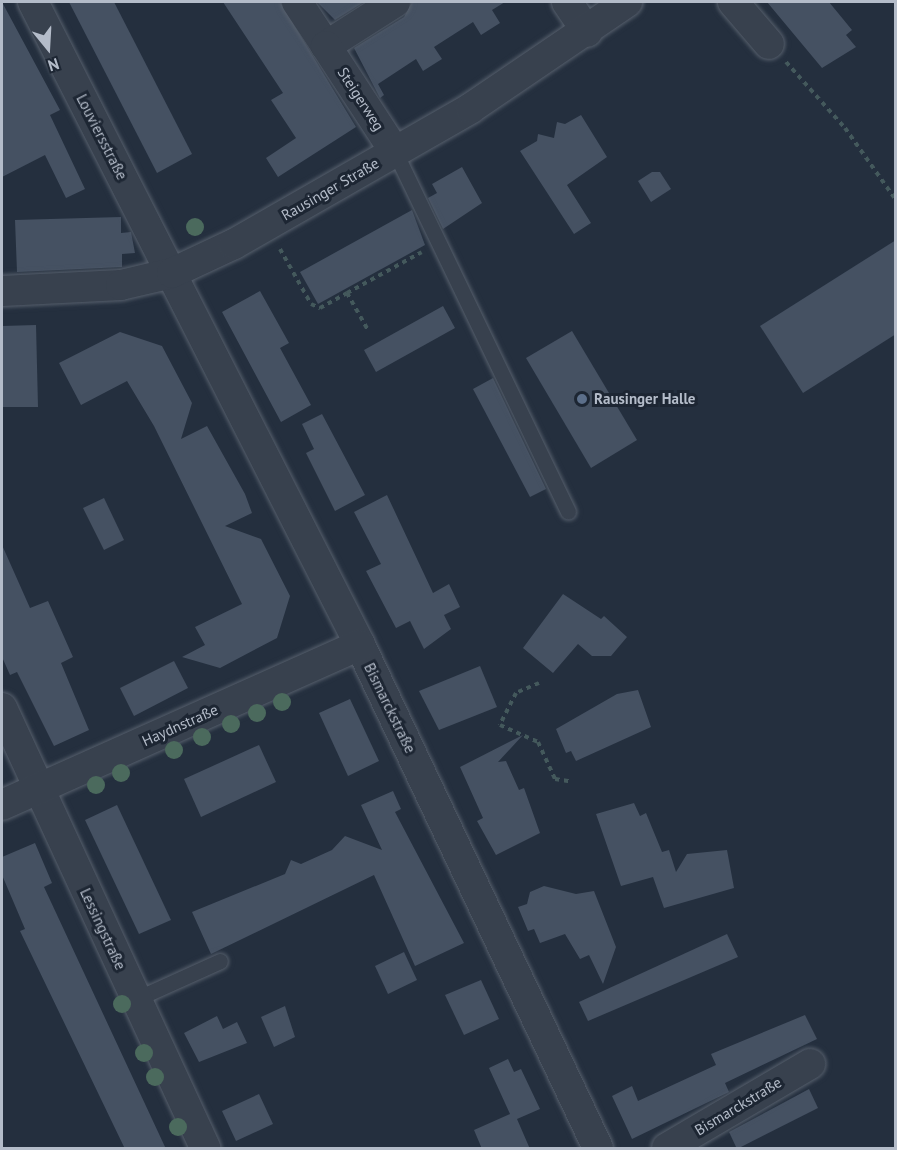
<!DOCTYPE html>
<meta charset="utf-8">
<style>
body{margin:0}
#map{position:relative;width:897px;height:1150px;overflow:hidden;background:#242f3e;font-family:"PT Sans",sans-serif}
div>[style]{position:absolute}
[style*='--x']{left:calc(var(--x)*1px);top:calc(var(--y)*1px);width:calc(var(--w)*1px);rotate:calc(var(--a)*1deg)}
.building>*{inset:0;background:#455162}
.path>*{height:4px;margin-top:-2px;transform-origin:0;background:repeating-linear-gradient(90deg,#44595c 0 4.5px,transparent 0 9px)}
.roads{filter:drop-shadow(0 0 2px #565f6c) drop-shadow(0 0 2px #565f6c)}
.service>*{height:15px;margin:-7.5px;padding:0 7.5px;transform-origin:7.5px;border-radius:7.5px;background:#38414e}
.minor>*{height:30px;margin:-15px;padding:0 15px;transform-origin:15px;border-radius:15px;background:#38414e}
.trees>*{width:18px;height:18px;margin:-9px;border-radius:50%;background:#4b6a5d}
.dots>*{width:16px;height:16px;translate:-50% -50%;box-sizing:border-box;border:3px solid #1d2633;border-radius:50%}
span{translate:-50% -50%;white-space:nowrap;text-align:center;line-height:1.15;-webkit-text-stroke:6px #1d2633;paint-order:stroke}
.street-label{font-size:15px;color:#b4bcc9}
.poi-label{font-size:15px;color:#b4bcc9;font-weight:700}
.left{translate:0 -50%;text-align:left}
.frame{position:absolute;inset:0;border:3px solid #b4bcc9;pointer-events:none}
.north{position:absolute;left:18px;top:18px;width:60px;height:60px;-webkit-text-stroke:4px #1d2633;paint-order:stroke;rotate:162deg;font-size:16px;font-weight:700;line-height:24px;text-align:center;color:#b4bcc9}
.north::after{content:'';display:block;margin:auto;width:21px;height:27px;background:#b4bcc9;clip-path:polygon(50% 0,100% 100%,50% 72%,0 100%)}
</style>
<div id="map">
<div class="building">
<div style="clip-path:polygon(2px 2px,60px 110px,50px 115px,85px 189px,66px 198px,45px 155px,2px 177px)"></div>
<div style="clip-path:polygon(69px 2px,114px 2px,192px 154px,157px 173px)"></div>
<div style="clip-path:polygon(223px 2px,280px 2px,356px 127px,278px 177px,266px 158px,296px 138px,271px 100px,283px 93px)"></div>
<div style="clip-path:polygon(317px 2px,364px 2px,335px 20px)"></div>
<div style="clip-path:polygon(412px 2px,505px 2px,492px 10px,500px 23px,481px 35px,473px 22px,434px 47px,442px 59px,423px 71px,416px 59px,378px 84px,384px 95px,380px 98px,354px 48px,404px 17px)"></div>
<div style="clip-path:polygon(767px 2px,829px 2px,852px 30px,846px 35px,856px 47px,822px 68px)"></div>
<div style="clip-path:polygon(581px 115px,607px 157px,567px 185px,591px 223px,574px 234px,520px 151px,537px 141px,538px 134px,554px 138px,557px 122px,565px 124px)"></div>
<div style="clip-path:polygon(462px 167px,482px 203px,443px 229px,428px 198px,437px 193px,432px 184px)"></div>
<div style="clip-path:polygon(652px 172px,660px 172px,671px 189px,651px 202px,638px 181px)"></div>
<div style="clip-path:polygon(412px 210px,425px 245px,318px 304px,300px 272px)"></div>
<div style="clip-path:polygon(121px 217px,121px 233px,131px 232px,135px 253px,122px 254px,122px 267px,17px 272px,15px 220px)"></div>
<div style="clip-path:polygon(896px 240px,896px 334px,803px 393px,760px 326px)"></div>
<div style="clip-path:polygon(260px 291px,289px 343px,280px 348px,311px 405px,281px 422px,222px 312px)"></div>
<div style="clip-path:polygon(443px 306px,455px 328px,376px 372px,364px 350px)"></div>
<div style="clip-path:polygon(36px 325px,38px 407px,2px 407px,2px 326px)"></div>
<div style="clip-path:polygon(572px 331px,637px 440px,591px 468px,526px 358px)"></div>
<div style="clip-path:polygon(120px 332px,162px 346px,192px 403px,181px 439px,207px 426px,245px 494px,252px 513px,225px 526px,261px 539px,290px 596px,277px 638px,220px 668px,182px 657px,205px 645px,195px 627px,242px 604px,154px 426px,127px 381px,81px 405px,59px 363px)"></div>
<div style="clip-path:polygon(493px 378px,546px 489px,530px 497px,473px 389px)"></div>
<div style="clip-path:polygon(322px 414px,365px 495px,335px 511px,306px 453px,314px 449px,302px 424px)"></div>
<div style="clip-path:polygon(387px 495px,433px 593px,449px 584px,460px 607px,444px 615px,451px 629px,424px 649px,410px 621px,396px 628px,366px 571px,381px 564px,354px 512px)"></div>
<div style="clip-path:polygon(104px 498px,124px 540px,104px 550px,83px 508px)"></div>
<div style="clip-path:polygon(2px 545px,30px 608px,48px 601px,73px 657px,61px 663px,89px 730px,54px 746px,17px 672px,10px 675px,2px 657px)"></div>
<div style="clip-path:polygon(563px 594px,601px 619px,604px 616px,627px 637px,611px 656px,592px 656px,578px 644px,553px 673px,523px 648px)"></div>
<div style="clip-path:polygon(174px 661px,188px 688px,134px 716px,120px 688px)"></div>
<div style="clip-path:polygon(480px 666px,497px 707px,439px 730px,419px 691px)"></div>
<div style="clip-path:polygon(638px 690px,651px 727px,576px 761px,571px 751px,566px 753px,556px 729px,617px 694px)"></div>
<div style="clip-path:polygon(350px 699px,379px 761px,348px 776px,319px 713px)"></div>
<div style="clip-path:polygon(523px 735px,498px 762px,506px 761px,519px 790px,524px 788px,540px 833px,496px 855px,477px 821px,483px 818px,460px 767px)"></div>
<div style="clip-path:polygon(259px 745px,276px 782px,201px 817px,184px 779px)"></div>
<div style="clip-path:polygon(393px 791px,401px 809px,395px 812px,464px 943px,415px 966px,374px 875px,211px 954px,192px 912px,285px 874px,291px 860px,301px 864px,332px 850px,345px 836px,382px 850px,361px 805px)"></div>
<div style="clip-path:polygon(634px 803px,640px 816px,646px 813px,662px 852px,669px 850px,676px 872px,687px 854px,727px 850px,734px 888px,664px 908px,653px 877px,621px 886px,596px 814px)"></div>
<div style="clip-path:polygon(117px 805px,171px 920px,139px 934px,85px 820px)"></div>
<div style="clip-path:polygon(35px 843px,52px 883px,44px 887px,166px 1149px,125px 1149px,20px 931px,25px 929px,2px 875px,2px 857px)"></div>
<div style="clip-path:polygon(544px 886px,576px 894px,594px 891px,616px 947px,603px 984px,589px 955px,580px 959px,565px 934px,540px 943px,534px 929px,528px 931px,518px 907px,527px 904px,530px 892px)"></div>
<div style="clip-path:polygon(727px 934px,738px 957px,588px 1021px,579px 1002px)"></div>
<div style="clip-path:polygon(404px 952px,417px 980px,388px 994px,375px 966px)"></div>
<div style="clip-path:polygon(481px 980px,499px 1019px,464px 1035px,445px 995px)"></div>
<div style="clip-path:polygon(285px 1006px,295px 1037px,274px 1047px,261px 1017px)"></div>
<div style="clip-path:polygon(805px 1015px,817px 1039px,725px 1083px,729px 1092px,632px 1139px,612px 1096px,632px 1086px,638px 1101px,716px 1065px,711px 1054px)"></div>
<div style="clip-path:polygon(217px 1016px,223px 1029px,237px 1022px,247px 1043px,199px 1062px,184px 1033px)"></div>
<div style="clip-path:polygon(508px 1059px,514px 1072px,521px 1069px,540px 1109px,517px 1119px,530px 1149px,482px 1149px,474px 1130px,510px 1114px,489px 1068px)"></div>
<div style="clip-path:polygon(809px 1089px,818px 1108px,737px 1149px,729px 1132px)"></div>
<div style="clip-path:polygon(259px 1094px,273px 1124px,236px 1141px,222px 1111px)"></div>
</div>
<div class="path">
<div style="--x:786;--y:62;--w:89;--a:48.2"></div>
<div style="--x:845;--y:128;--w:88;--a:54.7"></div>
<div style="--x:280;--y:249;--w:63;--a:60.6"></div>
<div style="--x:311;--y:304;--w:10;--a:24"></div>
<div style="--x:320;--y:308;--w:31;--a:-29"></div>
<div style="--x:347;--y:293;--w:43;--a:60.4"></div>
<div style="--x:347;--y:293;--w:85;--a:-28.7"></div>
<div style="--x:539;--y:683;--w:25;--a:157"></div>
<div style="--x:516;--y:693;--w:36;--a:117"></div>
<div style="--x:500;--y:725;--w:42;--a:24.1"></div>
<div style="--x:538;--y:742;--w:41;--a:65.3"></div>
<div style="--x:555;--y:779;--w:18;--a:9"></div>
</div>
<div class="roads">
<div class="service">
<div style="--x:395;--y:152;--w:399;--a:64.3"></div>
<div style="--x:136;--y:999;--w:92;--a:-24.3"></div>
</div>
<div class="minor">
<div style="--x:33;--y:2;--w:721;--a:63.04"></div>
<div style="--x:360;--y:645;--w:556;--a:64.68"></div>
<div style="--x:297;--y:2;--w:53;--a:56.6"></div>
<div style="--x:395;--y:2;--w:82;--a:147.5"></div>
<div style="--x:326;--y:46;--w:126;--a:56.9"></div>
<div style="--x:567;--y:2;--w:36;--a:56"></div>
<div style="--x:733;--y:2;--w:55;--a:49.4"></div>
<div style="--x:2;--y:291;--w:119;--a:-2.9"></div>
<div style="--x:121;--y:285;--w:52;--a:-13.2"></div>
<div style="--x:172;--y:273;--w:68;--a:-25.1"></div>
<div style="--x:234;--y:244;--w:273;--a:-29.8"></div>
<div style="--x:471;--y:108;--w:189;--a:-34.2"></div>
<div style="--x:2;--y:708;--w:485;--a:65.2"></div>
<div style="--x:2;--y:805;--w:392;--a:-24.1"></div>
<div style="--x:667;--y:1148;--w:166;--a:-30.4"></div>
</div>
</div>
<div class="trees">
<div style="left:195px;top:227px"></div>
<div style="left:282px;top:702px"></div>
<div style="left:257px;top:713px"></div>
<div style="left:231px;top:724px"></div>
<div style="left:202px;top:737px"></div>
<div style="left:174px;top:750px"></div>
<div style="left:121px;top:773px"></div>
<div style="left:96px;top:785px"></div>
<div style="left:122px;top:1004px"></div>
<div style="left:144px;top:1053px"></div>
<div style="left:155px;top:1077px"></div>
<div style="left:178px;top:1127px"></div>
</div>
<div class="dots">
<div style="left:582px;top:399px;background:#5c6f8a"></div>
</div>
<div class="street-label">
<span style="left:361px;top:99px;rotate:57deg">Steigerweg</span>
<span style="left:102px;top:137px;rotate:63deg">Louviersstraße</span>
<span style="left:330px;top:189px;rotate:-30deg">Rausinger Straße</span>
<span style="left:390px;top:708px;rotate:64deg">Bismarckstraße</span>
<span style="left:180px;top:725px;rotate:-24deg">Haydnstraße</span>
<span style="left:103px;top:929px;rotate:65deg">Lessingstraße</span>
<span style="left:738px;top:1106px;rotate:-31deg">Bismarckstraße</span>
</div>
<div class="poi-label">
<span class="left" style="left:594px;top:399px">Rausinger Halle</span>
</div>
<div class="frame"></div>
<div class="north">N</div>
</div>
